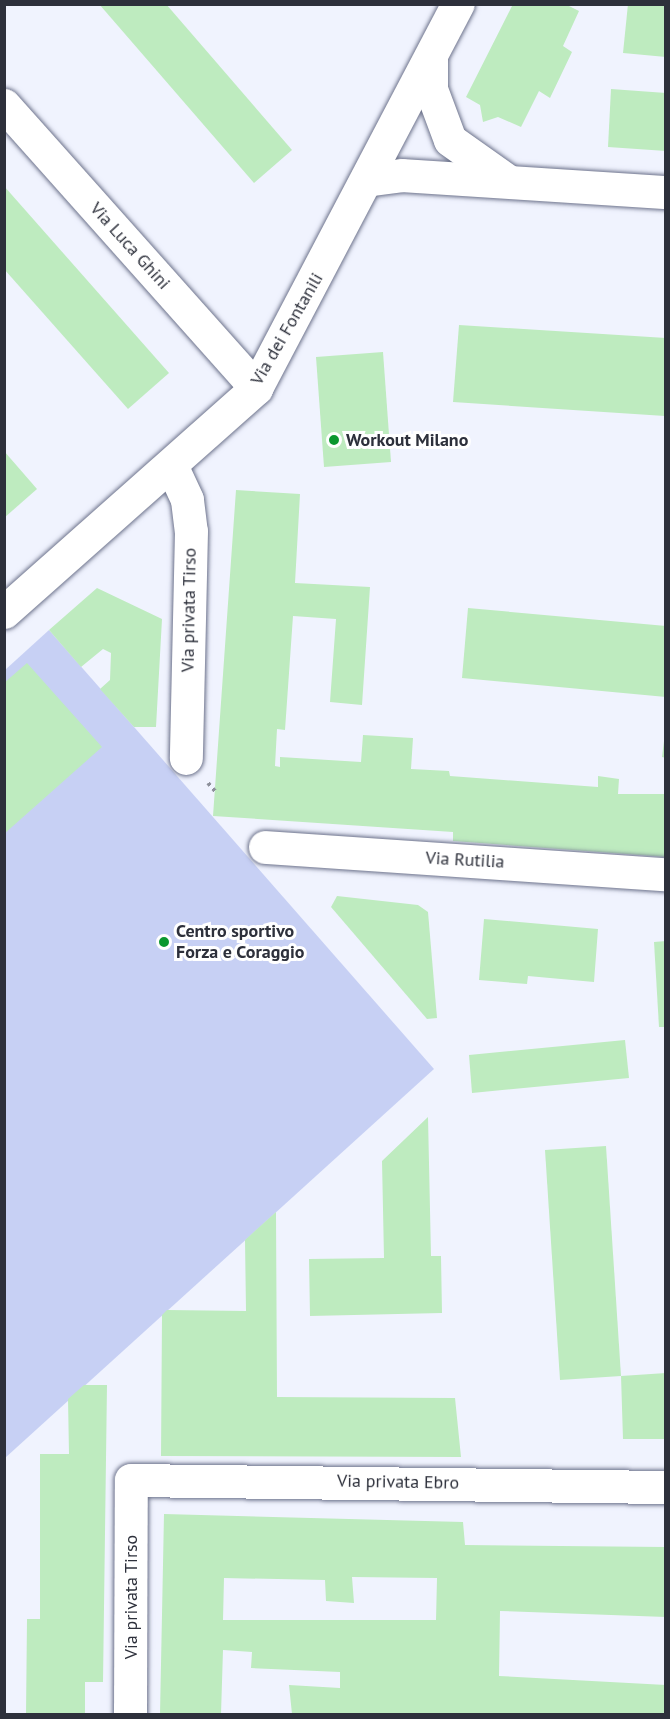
<!DOCTYPE html>
<style>
body{margin:0}
#map{position:relative;width:670px;height:1719px;overflow:hidden;background:#f0f3fe;font-family:"PT Sans",sans-serif}
div>[style]{position:absolute}
[style*='--x']{left:calc(var(--x)*1px);top:calc(var(--y)*1px);width:calc(var(--w)*1px);rotate:calc(var(--a)*1deg)}
.green>*{inset:0;background:#c7d0f4}
.building>*{inset:0;background:#beebbf}
.path>*{height:4px;margin-top:-2px;transform-origin:0;background:repeating-linear-gradient(90deg,#8d909b 0 3px,transparent 0 7.5px)}
.roads{filter:drop-shadow(0 0 2px #6d738c) drop-shadow(0 0 2px #6d738c)}
.minor>*{height:33px;margin:-16.5px;padding:0 16.5px;transform-origin:16.5px;border-radius:16.5px;background:#fff}
.dots>*{width:16px;height:16px;translate:-50% -50%;box-sizing:border-box;border:3px solid #fff;border-radius:50%}
span{translate:-50% -50%;white-space:nowrap;text-align:center;line-height:1.15;-webkit-text-stroke:6px #fff;paint-order:stroke}
.street-label{font-size:18px;color:#2d303b}
.poi-label{font-size:18px;color:#2d303b;font-weight:700}
.left{translate:0 -50%;text-align:left}
.frame{position:absolute;inset:0;border:6px solid #2d303b;pointer-events:none}
</style>
<div id="map">
<div class="green">
<div style="clip-path:polygon(49px 630px,434px 1069px,5px 1458px,5px 670px)"></div>
</div>
<div class="building">
<div style="clip-path:polygon(99px 4px,166px 4px,292px 150px,254px 183px)"></div>
<div style="clip-path:polygon(513px 4px,565px 4px,579px 11px,563px 46px,572px 52px,550px 98px,539px 91px,521px 127px,498px 117px,483px 122px,480px 105px,466px 97px)"></div>
<div style="clip-path:polygon(628px 4px,666px 4px,666px 57px,623px 53px)"></div>
<div style="clip-path:polygon(611px 89px,666px 93px,666px 151px,608px 147px)"></div>
<div style="clip-path:polygon(4px 186px,169px 373px,128px 409px,4px 269px)"></div>
<div style="clip-path:polygon(459px 325px,666px 338px,665px 416px,453px 402px)"></div>
<div style="clip-path:polygon(383px 352px,391px 462px,324px 467px,316px 357px)"></div>
<div style="clip-path:polygon(4px 451px,37px 489px,4px 518px)"></div>
<div style="clip-path:polygon(236px 490px,300px 494px,295px 583px,370px 587px,362px 705px,330px 702px,336px 619px,293px 616px,285px 730px,277px 729px,275px 766px,280px 767px,280px 757px,361px 762px,363px 735px,413px 738px,411px 769px,449px 771px,450px 776px,598px 787px,598px 776px,619px 779px,618px 794px,666px 794px,666px 857px,453px 841px,453px 832px,213px 816px)"></div>
<div style="clip-path:polygon(97px 588px,162px 619px,156px 727px,134px 727px,100px 689px,110px 680px,111px 653px,103px 649px,81px 667px,49px 630px)"></div>
<div style="clip-path:polygon(468px 608px,666px 626px,666px 697px,462px 678px)"></div>
<div style="clip-path:polygon(27px 663px,102px 747px,4px 834px,4px 683px)"></div>
<div style="clip-path:polygon(664px 741px,666px 741px,666px 758px,662px 757px)"></div>
<div style="clip-path:polygon(337px 896px,418px 905px,428px 912px,437px 1018px,427px 1019px,331px 907px)"></div>
<div style="clip-path:polygon(484px 919px,598px 929px,594px 982px,528px 976px,527px 984px,479px 980px)"></div>
<div style="clip-path:polygon(666px 941px,666px 1027px,659px 1027px,654px 942px)"></div>
<div style="clip-path:polygon(625px 1040px,629px 1078px,472px 1093px,469px 1055px)"></div>
<div style="clip-path:polygon(428px 1117px,431px 1256px,441px 1256px,442px 1313px,310px 1316px,309px 1259px,384px 1258px,382px 1161px)"></div>
<div style="clip-path:polygon(606px 1146px,621px 1376px,560px 1380px,545px 1150px)"></div>
<div style="clip-path:polygon(276px 1212px,277px 1397px,455px 1398px,461px 1457px,161px 1456px,162px 1315px,167px 1310px,246px 1311px,245px 1240px)"></div>
<div style="clip-path:polygon(666px 1373px,666px 1439px,623px 1439px,621px 1376px)"></div>
<div style="clip-path:polygon(84px 1385px,107px 1385px,103px 1682px,85px 1682px,85px 1714px,26px 1714px,27px 1619px,40px 1619px,40px 1454px,69px 1454px,68px 1399px)"></div>
<div style="clip-path:polygon(evenodd,164px 1514px,463px 1522px,465px 1545px,666px 1547px,666px 1617px,500px 1611px,499px 1676px,666px 1685px,666px 1714px,292px 1714px,289px 1685px,340px 1688px,340px 1672px,251px 1668px,252px 1652px,223px 1650px,221px 1714px,160px 1714px,164px 1514px,352px 1577px,437px 1578px,436px 1620px,223px 1620px,224px 1578px,325px 1580px,326px 1601px,354px 1603px,352px 1577px)"></div>
</div>
<div class="path">
<div style="--x:208;--y:783;--w:11;--a:49"></div>
</div>
<div class="roads">
<div class="minor">
<div style="--x:431;--y:59;--w:30;--a:90"></div>
<div style="--x:431;--y:89;--w:54;--a:69.6"></div>
<div style="--x:450;--y:140;--w:71;--a:35.3"></div>
<div style="--x:4;--y:105;--w:379;--a:48.3"></div>
<div style="--x:371;--y:179;--w:31;--a:-7"></div>
<div style="--x:402;--y:175;--w:265;--a:3.7"></div>
<div style="--x:171;--y:465;--w:38;--a:65"></div>
<div style="--x:187;--y:500;--w:31;--a:83"></div>
<div style="--x:191;--y:531;--w:227;--a:91.3"></div>
<div style="--x:4;--y:612;--w:337;--a:-41.6"></div>
<div style="--x:256;--y:388;--w:434;--a:-62.3"></div>
<div style="--x:265;--y:847;--w:402;--a:3.9"></div>
<div style="--x:130;--y:1714;--w:234;--a:-89.8"></div>
<div style="--x:131;--y:1480;--w:535;--a:0.75"></div>
</div>
</div>
<div class="dots">
<div style="left:334px;top:440px;background:#0a972e"></div>
<div style="left:164px;top:942px;background:#0a972e"></div>
</div>
<div class="street-label">
<span style="left:130px;top:246px;rotate:48deg">Via Luca Ghini</span>
<span style="left:287px;top:329px;rotate:-60deg">Via dei Fontanili</span>
<span style="left:189px;top:610px;rotate:-89deg">Via privata Tirso</span>
<span style="left:465px;top:860px;rotate:3deg">Via Rutilia</span>
<span style="left:398px;top:1482px;rotate:1deg">Via privata Ebro</span>
<span style="left:131px;top:1597px;rotate:-90deg">Via privata Tirso</span>
</div>
<div class="poi-label">
<span class="left" style="left:346px;top:440px">Workout Milano</span>
<span class="left" style="left:176px;top:942px">Centro sportivo<br>Forza e Coraggio</span>
</div>
<div class="frame"></div>
</div>
